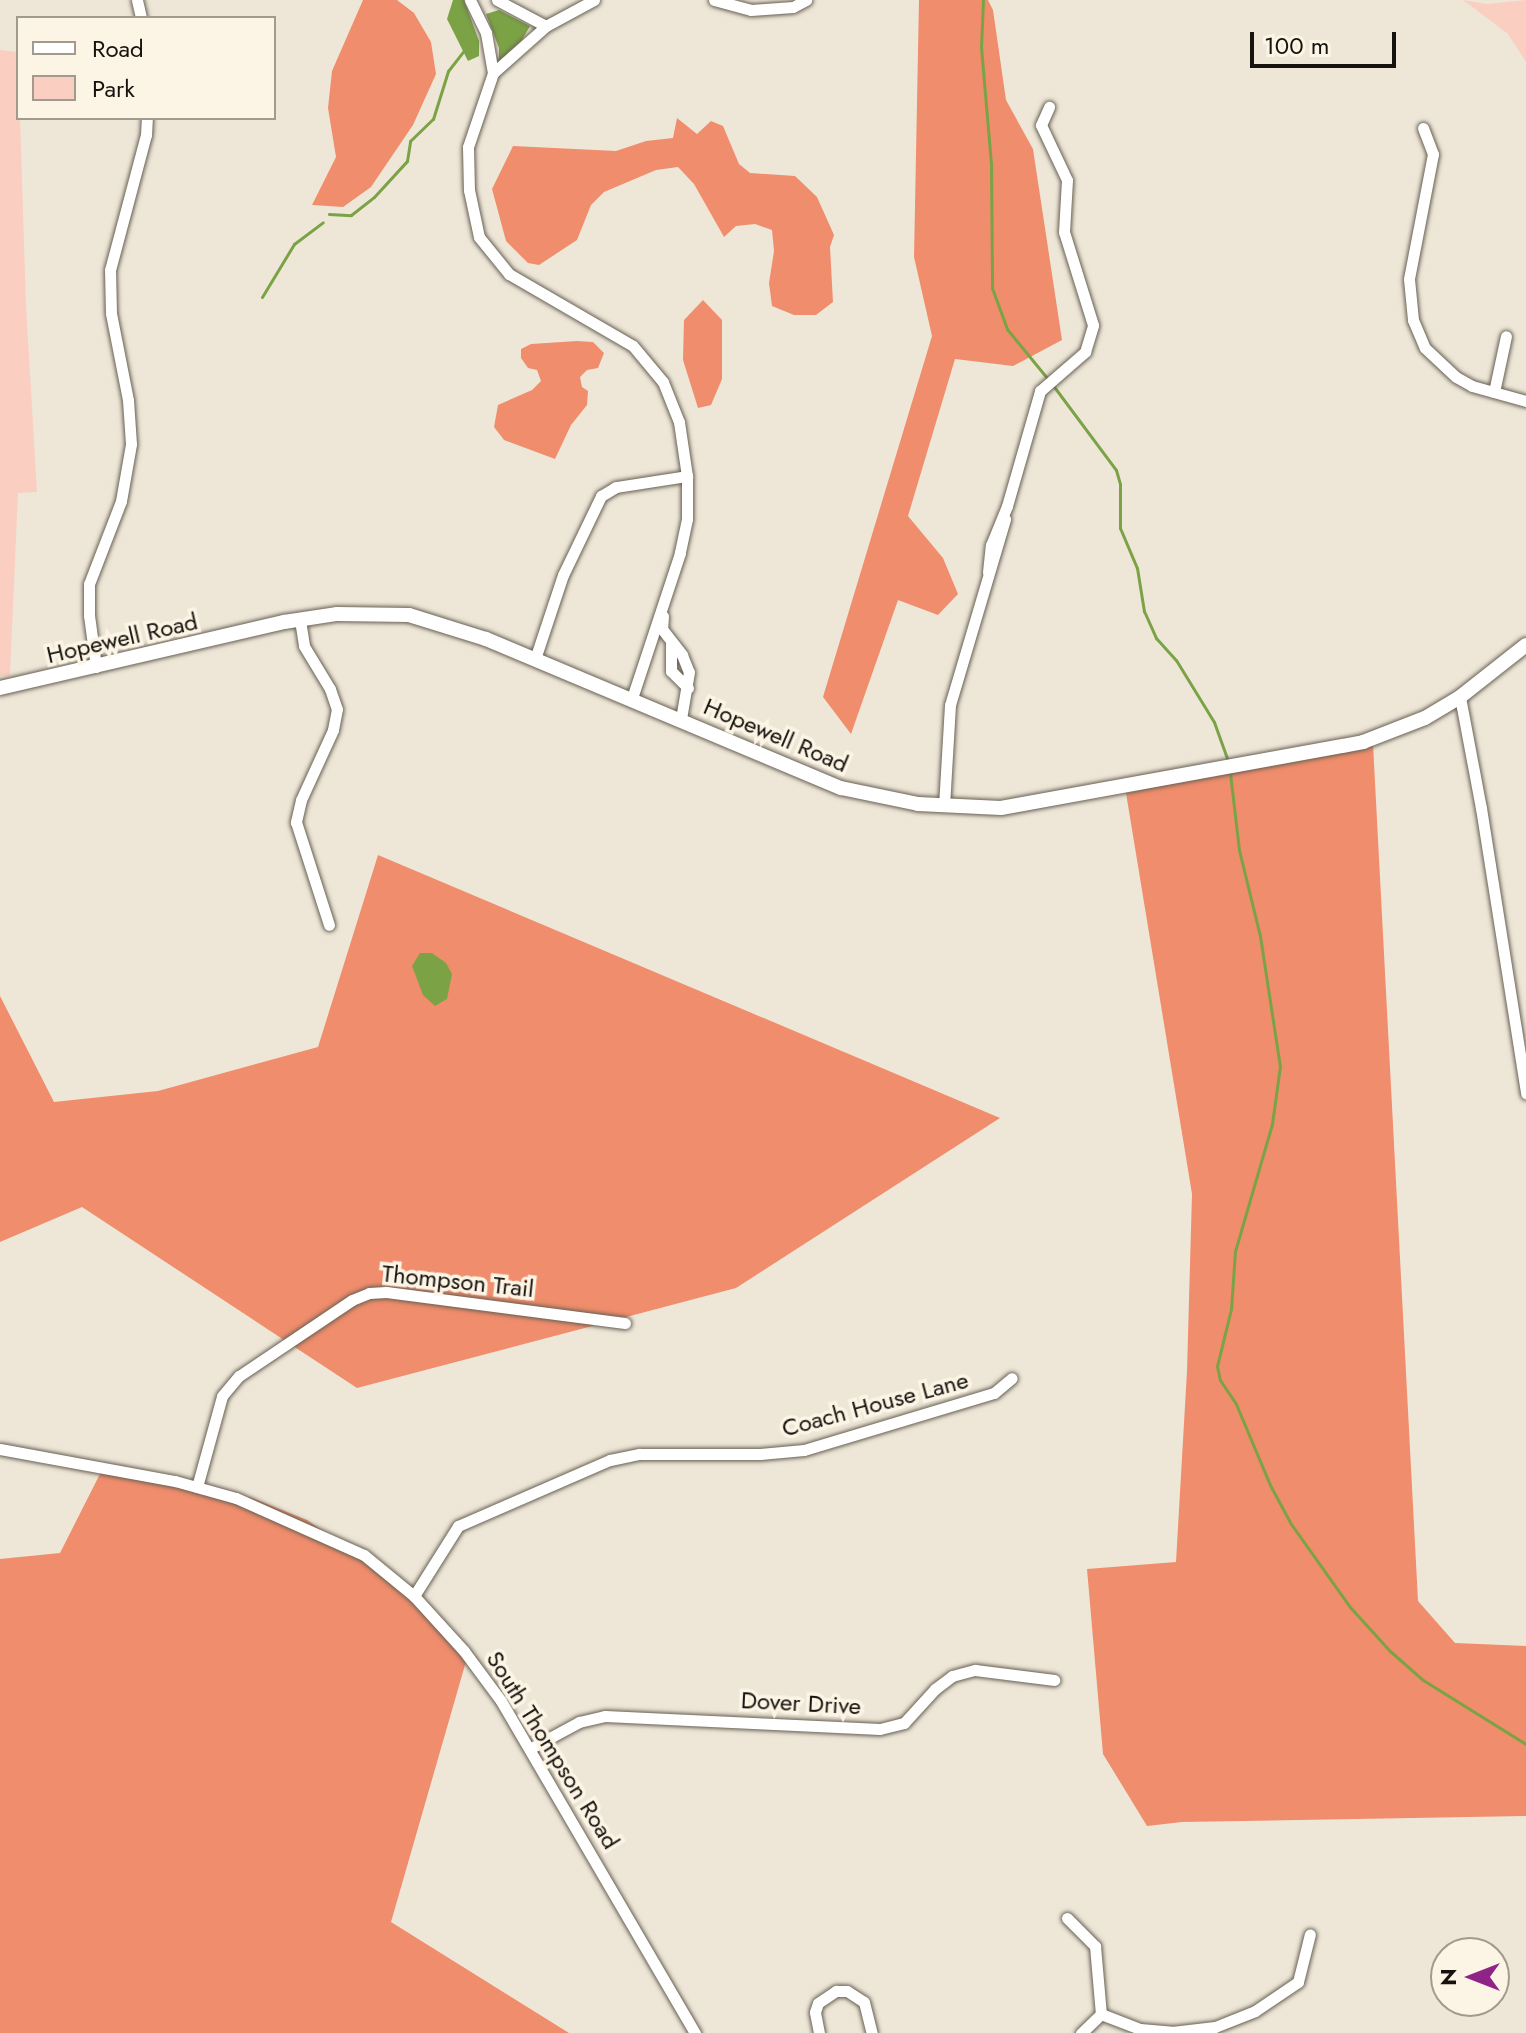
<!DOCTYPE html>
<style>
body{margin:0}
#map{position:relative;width:1526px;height:2033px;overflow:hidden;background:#eee7d8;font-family:Jost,sans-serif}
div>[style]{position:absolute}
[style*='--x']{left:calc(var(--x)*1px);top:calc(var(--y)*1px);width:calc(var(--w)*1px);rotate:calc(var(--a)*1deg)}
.green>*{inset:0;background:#facfc1}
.forest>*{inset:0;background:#f08d6c}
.water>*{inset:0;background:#7ba346}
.stream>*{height:3px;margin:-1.5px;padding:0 1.5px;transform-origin:1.5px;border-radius:1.5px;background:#7ba346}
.roads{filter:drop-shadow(0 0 2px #676053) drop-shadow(0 0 2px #676053)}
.minor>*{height:11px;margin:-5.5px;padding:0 5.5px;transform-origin:5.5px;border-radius:5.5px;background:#fff}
.tertiary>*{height:14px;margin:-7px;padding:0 7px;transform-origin:7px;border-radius:7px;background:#fff}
span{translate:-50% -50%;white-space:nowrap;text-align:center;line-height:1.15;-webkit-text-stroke:7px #fcf4e5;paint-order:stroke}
.street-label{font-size:24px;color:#16130e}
.legend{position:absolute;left:16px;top:16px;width:260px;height:104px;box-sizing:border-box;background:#fcf4e5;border:2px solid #a09a8f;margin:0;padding:10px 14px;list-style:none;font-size:24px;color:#16130e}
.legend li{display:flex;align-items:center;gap:16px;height:40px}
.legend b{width:40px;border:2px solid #a09a8f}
.north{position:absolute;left:1430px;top:1937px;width:80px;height:80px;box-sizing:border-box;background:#fcf4e5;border:2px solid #a09a8f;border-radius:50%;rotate:270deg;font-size:22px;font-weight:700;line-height:32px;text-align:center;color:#16130e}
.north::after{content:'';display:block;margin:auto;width:28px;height:36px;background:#902486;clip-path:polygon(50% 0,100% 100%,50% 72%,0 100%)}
.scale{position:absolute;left:1250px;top:32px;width:146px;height:36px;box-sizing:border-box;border:4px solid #16130e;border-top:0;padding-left:10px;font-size:24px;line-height:28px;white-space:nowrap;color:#16130e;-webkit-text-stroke:6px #fcf4e5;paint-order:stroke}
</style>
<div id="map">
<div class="green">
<div style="clip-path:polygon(1463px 0,1487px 4px,1526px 0,1526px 62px,1508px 34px)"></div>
<div style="clip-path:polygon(0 50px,18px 52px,26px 305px,37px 492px,18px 493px,10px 675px,0 676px)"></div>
</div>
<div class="forest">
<div style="clip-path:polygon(363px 0,397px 0,414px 13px,431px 42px,436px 74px,413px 125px,371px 187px,343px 207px,312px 205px,336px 157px,328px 108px,332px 71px)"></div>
<div style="clip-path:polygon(919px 0,988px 0,993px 10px,1006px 100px,1033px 149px,1062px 340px,1013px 366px,955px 359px,908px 516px,943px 558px,958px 594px,938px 615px,898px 600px,851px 734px,823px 697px,932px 336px,914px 257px)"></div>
<div style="clip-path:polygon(677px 118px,697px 134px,711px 121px,723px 126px,739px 164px,750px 173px,795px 176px,817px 197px,834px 235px,830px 247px,833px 302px,816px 315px,794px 315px,772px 306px,769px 283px,774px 251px,772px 230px,755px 224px,736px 226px,724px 237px,694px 184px,678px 167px,656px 170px,604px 192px,591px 205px,577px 240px,539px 265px,528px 263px,506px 241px,492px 189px,513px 146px,616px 151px,646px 141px,673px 138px)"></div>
<div style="clip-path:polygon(703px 300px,722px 320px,722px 379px,711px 405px,698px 408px,683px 360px,684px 320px)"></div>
<div style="clip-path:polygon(577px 341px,593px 342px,604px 353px,598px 368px,587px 370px,580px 377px,582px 387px,588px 391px,587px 405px,571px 425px,555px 459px,504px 440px,494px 427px,498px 405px,532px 390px,541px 381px,537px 370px,528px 368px,521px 358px,521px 349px,531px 344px)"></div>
<div style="clip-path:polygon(1373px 744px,1418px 1601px,1455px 1643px,1526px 1646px,1526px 1816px,1182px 1822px,1147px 1826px,1103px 1754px,1087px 1569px,1176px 1562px,1187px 1371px,1192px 1194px,1126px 793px)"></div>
<div style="clip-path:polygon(378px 855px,1000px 1118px,736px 1288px,357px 1388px,82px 1207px,0 1242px,0 996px,54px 1102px,158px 1091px,318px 1047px)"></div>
<div style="clip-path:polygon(104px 1466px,252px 1498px,307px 1520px,395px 1580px,467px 1658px,391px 1922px,569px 2033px,0 2033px,0 1559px,60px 1553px)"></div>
</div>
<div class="water">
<div style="clip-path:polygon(453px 0,464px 0,479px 41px,479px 56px,468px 61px,447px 19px)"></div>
<div style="clip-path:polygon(499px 10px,530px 26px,522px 40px,499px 61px,499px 48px,486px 14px)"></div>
<div style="clip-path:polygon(420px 953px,432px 953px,446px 963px,452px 974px,447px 999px,435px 1006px,423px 995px,412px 966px)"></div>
</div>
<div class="stream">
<div style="--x:983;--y:0;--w:47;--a:92.4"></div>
<div style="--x:981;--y:47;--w:116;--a:85.1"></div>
<div style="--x:991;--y:163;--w:125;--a:89.5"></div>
<div style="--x:992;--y:288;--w:44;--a:69.9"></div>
<div style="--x:1007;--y:329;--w:63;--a:50.8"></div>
<div style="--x:329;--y:214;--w:22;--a:3"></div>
<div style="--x:351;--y:215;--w:29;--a:-38"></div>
<div style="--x:374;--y:197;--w:49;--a:-47.5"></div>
<div style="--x:407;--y:161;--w:20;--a:-81"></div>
<div style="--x:410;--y:141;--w:32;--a:-44"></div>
<div style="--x:433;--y:119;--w:50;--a:-72.6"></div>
<div style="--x:448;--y:71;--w:28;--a:-52"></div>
<div style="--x:262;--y:297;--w:62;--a:-58.9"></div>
<div style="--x:294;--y:244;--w:36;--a:-37"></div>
<div style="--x:1052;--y:384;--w:107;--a:53.3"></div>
<div style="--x:1116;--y:470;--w:15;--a:74"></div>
<div style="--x:1120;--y:484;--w:44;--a:90"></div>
<div style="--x:1120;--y:528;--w:43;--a:67"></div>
<div style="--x:1137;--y:568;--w:44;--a:80.8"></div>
<div style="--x:1144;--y:611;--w:30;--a:66"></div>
<div style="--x:1156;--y:638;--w:30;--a:48"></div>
<div style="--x:1176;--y:660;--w:73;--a:58.5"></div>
<div style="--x:1214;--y:722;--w:41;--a:70.3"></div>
<div style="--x:1230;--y:773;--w:78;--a:83.3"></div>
<div style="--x:1239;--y:850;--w:89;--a:76.3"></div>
<div style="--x:1260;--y:936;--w:132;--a:81.3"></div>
<div style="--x:1280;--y:1066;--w:59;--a:97.9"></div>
<div style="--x:1272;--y:1124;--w:132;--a:106.2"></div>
<div style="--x:1235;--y:1251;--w:58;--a:93.9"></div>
<div style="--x:1231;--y:1309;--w:59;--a:103.8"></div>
<div style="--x:1217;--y:1366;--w:14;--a:78"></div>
<div style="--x:1220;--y:1380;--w:29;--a:56"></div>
<div style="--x:1236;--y:1404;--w:88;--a:67.2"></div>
<div style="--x:1270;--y:1485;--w:44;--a:61.7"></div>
<div style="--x:1291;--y:1524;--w:102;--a:54.6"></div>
<div style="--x:1350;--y:1607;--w:59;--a:47.7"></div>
<div style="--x:1390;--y:1651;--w:44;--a:41.3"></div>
<div style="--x:1423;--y:1680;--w:121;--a:31.9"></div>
</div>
<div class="roads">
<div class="minor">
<div style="--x:137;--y:0;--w:18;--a:77"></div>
<div style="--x:470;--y:0;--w:37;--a:64"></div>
<div style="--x:486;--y:33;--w:41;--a:80.1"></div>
<div style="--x:497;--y:0;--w:55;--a:28"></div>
<div style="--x:594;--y:0;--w:55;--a:151.6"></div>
<div style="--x:546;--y:26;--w:71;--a:138.4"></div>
<div style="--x:493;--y:73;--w:78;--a:108.7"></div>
<div style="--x:468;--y:147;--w:43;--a:88.7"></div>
<div style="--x:469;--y:190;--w:48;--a:78"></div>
<div style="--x:479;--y:237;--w:48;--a:51"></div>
<div style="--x:509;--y:274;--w:143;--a:30.1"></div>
<div style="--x:633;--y:346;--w:47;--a:50.2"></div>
<div style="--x:663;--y:382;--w:43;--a:68.2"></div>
<div style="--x:679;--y:422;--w:55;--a:81.6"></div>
<div style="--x:687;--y:476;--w:43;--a:90"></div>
<div style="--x:687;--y:519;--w:35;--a:102"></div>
<div style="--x:680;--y:553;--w:153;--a:108.3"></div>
<div style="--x:714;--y:0;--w:38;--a:15"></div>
<div style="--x:751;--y:10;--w:42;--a:-4.1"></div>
<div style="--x:793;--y:7;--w:15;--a:-28"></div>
<div style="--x:1423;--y:128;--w:28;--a:69"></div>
<div style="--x:1433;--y:154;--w:127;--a:100.9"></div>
<div style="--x:1409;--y:279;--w:41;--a:84.4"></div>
<div style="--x:1413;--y:320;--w:30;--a:67"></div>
<div style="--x:1425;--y:348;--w:42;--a:43.1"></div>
<div style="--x:1456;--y:377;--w:18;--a:29"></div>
<div style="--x:1472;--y:386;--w:56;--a:15.5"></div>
<div style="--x:1494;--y:392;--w:57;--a:-77.9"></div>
<div style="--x:988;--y:572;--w:27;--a:-84"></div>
<div style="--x:991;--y:545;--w:42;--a:-67.7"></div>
<div style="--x:1007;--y:506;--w:120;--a:-74"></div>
<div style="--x:1040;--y:391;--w:60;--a:-40.9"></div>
<div style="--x:1085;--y:352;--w:28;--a:-73"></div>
<div style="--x:1093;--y:325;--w:97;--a:-107.3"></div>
<div style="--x:1064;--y:232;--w:52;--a:-86.7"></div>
<div style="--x:1067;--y:180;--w:61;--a:-115.3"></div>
<div style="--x:1041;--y:125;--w:20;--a:-66"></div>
<div style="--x:663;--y:616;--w:13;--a:94"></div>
<div style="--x:662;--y:629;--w:33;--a:52"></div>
<div style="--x:682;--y:655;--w:18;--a:68"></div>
<div style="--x:689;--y:672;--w:48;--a:99.7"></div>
<div style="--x:300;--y:620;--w:26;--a:81"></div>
<div style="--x:304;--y:646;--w:50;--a:58.8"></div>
<div style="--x:330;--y:689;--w:21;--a:71"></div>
<div style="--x:337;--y:709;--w:21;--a:101"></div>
<div style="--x:333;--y:730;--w:77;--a:114.6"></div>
<div style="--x:301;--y:800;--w:23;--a:103"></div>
<div style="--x:296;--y:822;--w:108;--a:72.2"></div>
<div style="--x:671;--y:643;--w:28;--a:90"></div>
<div style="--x:671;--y:671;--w:24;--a:45"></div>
<div style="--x:535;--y:659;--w:89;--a:-71.6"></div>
<div style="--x:563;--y:575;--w:88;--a:-64.3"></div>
<div style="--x:601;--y:496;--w:17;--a:-31"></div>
<div style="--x:616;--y:487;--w:72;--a:-8.8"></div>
<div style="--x:96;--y:667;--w:52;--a:-97.7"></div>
<div style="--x:89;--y:615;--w:31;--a:-90"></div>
<div style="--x:89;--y:584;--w:89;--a:-68.9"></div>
<div style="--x:121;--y:501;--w:58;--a:-80"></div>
<div style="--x:131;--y:444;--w:44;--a:-93.9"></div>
<div style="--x:128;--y:400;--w:89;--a:-101.1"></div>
<div style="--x:111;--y:313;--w:43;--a:-91.3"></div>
<div style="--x:110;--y:270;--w:140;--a:-75.1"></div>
<div style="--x:146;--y:135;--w:17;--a:-87"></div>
<div style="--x:1460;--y:697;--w:113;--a:79.3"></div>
<div style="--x:1481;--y:808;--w:289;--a:81"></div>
<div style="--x:944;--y:806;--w:101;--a:-86.6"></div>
<div style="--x:950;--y:705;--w:194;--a:-73.5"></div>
<div style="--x:0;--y:1449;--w:178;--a:10.4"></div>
<div style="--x:175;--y:1481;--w:63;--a:15.6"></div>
<div style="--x:236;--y:1498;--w:140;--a:24"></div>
<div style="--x:364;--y:1555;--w:65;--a:39.4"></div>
<div style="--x:414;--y:1596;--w:74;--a:47.7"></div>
<div style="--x:464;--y:1651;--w:62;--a:53.5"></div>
<div style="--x:501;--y:1701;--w:385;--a:59.7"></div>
<div style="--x:197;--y:1487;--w:94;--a:-74.6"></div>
<div style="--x:222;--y:1396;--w:26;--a:-50"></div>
<div style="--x:239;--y:1376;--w:136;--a:-33.9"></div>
<div style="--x:352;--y:1300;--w:18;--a:-22"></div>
<div style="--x:369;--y:1293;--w:17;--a:-3"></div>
<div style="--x:386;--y:1292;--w:241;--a:7.4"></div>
<div style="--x:414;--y:1596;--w:83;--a:-57.8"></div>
<div style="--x:458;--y:1526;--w:166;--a:-23.5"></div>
<div style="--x:610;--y:1460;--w:30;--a:-12"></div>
<div style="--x:639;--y:1454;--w:121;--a:0"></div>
<div style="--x:760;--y:1454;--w:44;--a:-5.2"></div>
<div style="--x:804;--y:1450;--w:198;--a:-16.7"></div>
<div style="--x:994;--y:1393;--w:23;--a:-40"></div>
<div style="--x:531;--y:1748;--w:55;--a:-28.4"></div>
<div style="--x:579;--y:1722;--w:27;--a:-13"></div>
<div style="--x:605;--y:1716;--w:275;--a:2.7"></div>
<div style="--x:880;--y:1729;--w:25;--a:-14"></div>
<div style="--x:904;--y:1723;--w:46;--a:-47.6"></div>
<div style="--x:935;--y:1689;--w:21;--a:-37"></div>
<div style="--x:952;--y:1676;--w:24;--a:-15"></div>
<div style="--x:975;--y:1670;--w:80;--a:7.2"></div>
<div style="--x:1067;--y:1918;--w:40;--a:45"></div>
<div style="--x:1095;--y:1946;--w:68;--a:85"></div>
<div style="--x:1101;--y:2014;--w:28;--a:136"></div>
<div style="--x:1101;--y:2014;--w:42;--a:21"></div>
<div style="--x:1140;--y:2029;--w:32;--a:5"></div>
<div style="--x:1172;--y:2032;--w:43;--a:-6.6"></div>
<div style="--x:1215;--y:2027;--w:43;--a:-21.8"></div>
<div style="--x:1255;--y:2011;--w:52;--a:-34"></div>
<div style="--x:1298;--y:1982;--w:49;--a:-76"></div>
<div style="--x:819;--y:2033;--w:21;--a:-101"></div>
<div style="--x:815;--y:2012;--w:9;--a:-72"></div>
<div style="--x:818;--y:2003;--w:22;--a:-34"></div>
<div style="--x:836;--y:1991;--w:11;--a:0"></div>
<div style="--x:847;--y:1991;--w:20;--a:33"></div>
<div style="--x:864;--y:2002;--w:32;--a:76"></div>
</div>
<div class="tertiary">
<div style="--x:0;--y:688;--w:292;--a:-13.1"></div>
<div style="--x:284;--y:622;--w:54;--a:-8.6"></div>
<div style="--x:337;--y:614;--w:72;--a:0.8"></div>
<div style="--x:409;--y:615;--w:81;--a:17.3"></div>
<div style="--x:486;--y:639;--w:385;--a:22.8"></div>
<div style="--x:841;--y:788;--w:79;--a:11.7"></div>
<div style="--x:918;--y:804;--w:83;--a:2.8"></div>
<div style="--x:1001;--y:808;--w:368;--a:-10.3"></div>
<div style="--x:1363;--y:742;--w:66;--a:-21.2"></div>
<div style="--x:1425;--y:718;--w:41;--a:-31"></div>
<div style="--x:1460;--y:697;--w:84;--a:-38.2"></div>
</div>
</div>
<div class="street-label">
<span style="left:122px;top:638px;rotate:-13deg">Hopewell Road</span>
<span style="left:776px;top:735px;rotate:23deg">Hopewell Road</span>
<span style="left:458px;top:1281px;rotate:6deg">Thompson Trail</span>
<span style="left:875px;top:1404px;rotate:-15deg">Coach House Lane</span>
<span style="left:801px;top:1703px;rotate:3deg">Dover Drive</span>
<span style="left:553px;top:1750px;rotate:58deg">South Thompson Road</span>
</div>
<ul class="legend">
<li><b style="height:10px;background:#fff"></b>Road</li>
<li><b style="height:22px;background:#facfc1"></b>Park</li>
</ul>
<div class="north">N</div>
<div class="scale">100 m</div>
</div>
